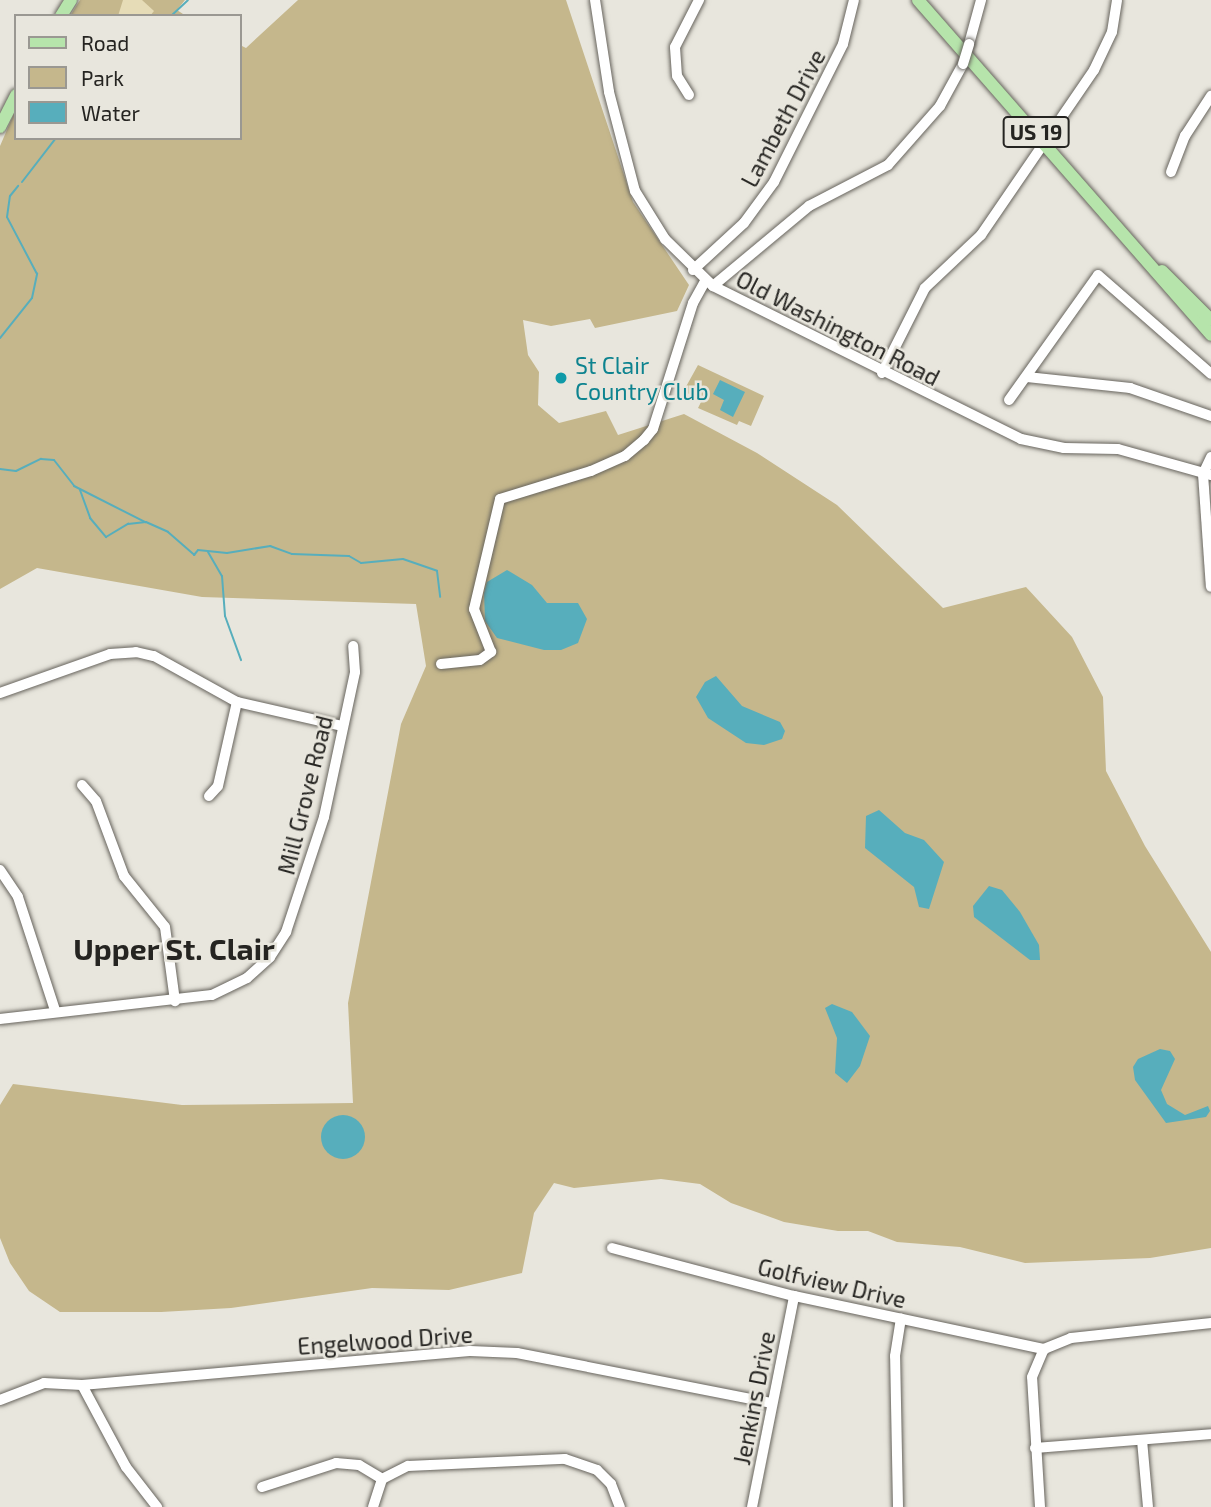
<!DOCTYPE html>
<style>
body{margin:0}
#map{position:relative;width:1211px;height:1507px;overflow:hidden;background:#e8e6dd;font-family:"Exo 2",sans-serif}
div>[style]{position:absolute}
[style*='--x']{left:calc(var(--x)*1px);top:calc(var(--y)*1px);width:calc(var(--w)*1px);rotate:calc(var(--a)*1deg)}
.green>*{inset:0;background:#c5b78c}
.sand>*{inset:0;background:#e6dcb7}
.water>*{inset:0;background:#57aebc}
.round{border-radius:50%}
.stream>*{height:2px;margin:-1px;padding:0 1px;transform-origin:1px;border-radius:1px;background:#57aebc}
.roads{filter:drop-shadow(0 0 2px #67645d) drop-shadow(0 0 2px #67645d)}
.minor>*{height:10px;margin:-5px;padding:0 5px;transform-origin:5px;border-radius:5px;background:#fff}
.major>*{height:12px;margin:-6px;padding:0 6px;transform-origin:6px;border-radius:6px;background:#b6e4ab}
.bridges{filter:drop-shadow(0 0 2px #67645d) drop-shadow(0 0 2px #67645d)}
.minor-bridge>*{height:10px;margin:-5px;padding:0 5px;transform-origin:5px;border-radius:5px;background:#fff}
.dots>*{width:19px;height:19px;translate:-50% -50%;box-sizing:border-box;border:4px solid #e8e6dd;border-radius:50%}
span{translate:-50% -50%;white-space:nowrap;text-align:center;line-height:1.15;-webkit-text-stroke:5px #e8e6dd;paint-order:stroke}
.shield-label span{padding:2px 5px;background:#e8e6dd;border:2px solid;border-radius:5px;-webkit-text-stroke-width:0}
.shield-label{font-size:21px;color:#252421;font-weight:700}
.street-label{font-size:23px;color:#252421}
.culture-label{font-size:23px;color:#0d838f}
.left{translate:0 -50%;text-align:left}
.district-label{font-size:30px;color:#252421;font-weight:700}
.legend{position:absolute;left:14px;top:14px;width:228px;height:126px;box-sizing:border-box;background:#e8e6dd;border:2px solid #9a9892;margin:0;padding:9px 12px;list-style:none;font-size:21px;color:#252421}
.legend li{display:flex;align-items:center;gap:14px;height:35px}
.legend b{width:35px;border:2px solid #9a9892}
</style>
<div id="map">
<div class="green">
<div style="clip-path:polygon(80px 0,185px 0,177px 10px,186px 16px,70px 16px)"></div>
<div style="clip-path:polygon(298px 0,566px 0,633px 202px,689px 285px,677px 311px,595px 328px,590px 319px,551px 326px,523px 320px,528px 355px,539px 372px,538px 405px,559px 423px,606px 411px,618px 435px,684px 414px,757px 453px,837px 505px,943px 608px,1026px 587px,1072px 637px,1103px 697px,1106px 771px,1145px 846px,1211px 952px,1211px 1248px,1150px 1258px,1025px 1263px,960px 1247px,897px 1242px,868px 1231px,838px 1231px,784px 1222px,731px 1203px,700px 1184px,661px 1179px,574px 1188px,554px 1183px,534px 1213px,522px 1273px,449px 1290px,372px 1288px,231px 1308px,161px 1312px,60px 1312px,29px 1291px,10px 1263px,0 1238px,0 1105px,13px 1084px,182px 1105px,353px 1103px,348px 1003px,401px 724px,426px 666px,416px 604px,202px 597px,37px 568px,0 589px,0 146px,16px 109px,16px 138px,240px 138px,240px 45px,246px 48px)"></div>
<div style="clip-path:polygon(698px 365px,764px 396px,751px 426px,739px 421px,737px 425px,698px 408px,703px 398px,683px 392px)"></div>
</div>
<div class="sand">
<div style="clip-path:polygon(123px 0,142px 0,154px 11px,150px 16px,118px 16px)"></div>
</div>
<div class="water">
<div style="clip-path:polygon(720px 380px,745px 392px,733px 417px,720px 410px,724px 400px,713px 394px)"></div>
<div style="clip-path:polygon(507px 570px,532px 585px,547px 603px,578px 603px,587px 619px,578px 643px,561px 650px,544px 650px,497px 638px,485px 621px,484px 593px,487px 582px)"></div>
<div style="clip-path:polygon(716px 676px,742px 706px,780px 722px,785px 731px,782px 739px,764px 745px,746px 743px,708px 718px,696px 697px,705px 682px)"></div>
<div style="clip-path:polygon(879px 810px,905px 833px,924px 840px,944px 862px,929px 909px,919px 907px,914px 887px,865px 848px,866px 816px)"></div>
<div style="clip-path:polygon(989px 886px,1002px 890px,1020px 912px,1039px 945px,1040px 960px,1030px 960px,974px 917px,973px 906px)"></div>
<div style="clip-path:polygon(832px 1004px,852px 1012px,870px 1036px,860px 1066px,847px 1083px,835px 1073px,837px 1038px,825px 1008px)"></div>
<div style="clip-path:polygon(1160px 1049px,1170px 1051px,1175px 1059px,1161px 1090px,1167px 1104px,1185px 1115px,1208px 1106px,1210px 1111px,1206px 1117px,1166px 1123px,1135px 1080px,1133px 1067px,1138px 1059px)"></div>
<div class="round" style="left:321px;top:1115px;width:44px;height:44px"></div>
</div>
<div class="stream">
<div style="--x:171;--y:16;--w:23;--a:-43"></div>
<div style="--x:22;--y:182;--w:56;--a:-52.3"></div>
<div style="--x:0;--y:338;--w:51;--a:-51.3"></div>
<div style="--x:32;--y:298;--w:25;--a:-78"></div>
<div style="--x:37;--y:274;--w:64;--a:-117.8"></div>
<div style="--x:7;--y:217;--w:21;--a:-82"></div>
<div style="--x:10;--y:196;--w:13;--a:-51"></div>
<div style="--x:0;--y:469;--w:16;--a:7"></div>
<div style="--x:16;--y:471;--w:28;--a:-26"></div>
<div style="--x:41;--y:459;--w:13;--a:4"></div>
<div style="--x:54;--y:460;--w:33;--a:52"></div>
<div style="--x:74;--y:486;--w:80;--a:26.9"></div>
<div style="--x:80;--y:490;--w:30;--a:70"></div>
<div style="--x:90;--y:518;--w:25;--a:50"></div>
<div style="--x:106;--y:537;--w:26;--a:-31"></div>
<div style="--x:128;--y:524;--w:18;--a:-6"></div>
<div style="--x:146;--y:522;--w:24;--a:24"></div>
<div style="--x:168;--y:532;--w:35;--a:41"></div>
<div style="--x:194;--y:555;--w:6;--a:-51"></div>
<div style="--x:198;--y:550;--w:29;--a:6"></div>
<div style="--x:227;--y:553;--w:44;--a:-9.2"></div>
<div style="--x:270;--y:546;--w:23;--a:20"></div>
<div style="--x:292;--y:554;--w:57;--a:2"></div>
<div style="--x:349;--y:556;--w:14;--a:30"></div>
<div style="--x:361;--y:563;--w:42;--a:-5.4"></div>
<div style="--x:403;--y:559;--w:36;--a:19"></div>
<div style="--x:437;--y:571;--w:26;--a:83"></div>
<div style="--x:208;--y:552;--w:28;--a:60"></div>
<div style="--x:222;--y:576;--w:40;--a:85.7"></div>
<div style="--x:225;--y:616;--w:47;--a:70"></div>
</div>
<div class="roads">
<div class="minor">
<div style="--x:595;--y:0;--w:93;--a:81.3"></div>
<div style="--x:609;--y:92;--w:102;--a:75.3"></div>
<div style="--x:635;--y:191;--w:57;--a:58"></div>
<div style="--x:665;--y:239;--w:67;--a:44.4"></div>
<div style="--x:713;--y:286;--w:344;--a:26.4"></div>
<div style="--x:1021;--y:439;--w:44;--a:11.8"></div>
<div style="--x:1064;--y:448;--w:54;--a:1.1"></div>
<div style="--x:1118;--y:449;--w:97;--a:15.6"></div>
<div style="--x:969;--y:44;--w:46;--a:-74.7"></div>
<div style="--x:689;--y:95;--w:22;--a:-122"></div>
<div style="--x:677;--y:76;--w:29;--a:-94"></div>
<div style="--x:675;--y:47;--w:53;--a:-62.9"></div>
<div style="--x:1171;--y:172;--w:39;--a:-69"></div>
<div style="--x:1185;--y:136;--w:48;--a:-57"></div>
<div style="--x:693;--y:270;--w:69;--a:-42.7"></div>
<div style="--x:744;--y:223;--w:51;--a:-53.8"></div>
<div style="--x:774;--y:182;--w:154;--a:-63.4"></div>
<div style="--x:843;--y:44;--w:45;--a:-76"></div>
<div style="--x:713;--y:286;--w:125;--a:-39.8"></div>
<div style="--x:809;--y:206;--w:89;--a:-27.4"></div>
<div style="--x:888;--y:165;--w:79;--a:-48.6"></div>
<div style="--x:940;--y:106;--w:48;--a:-61.3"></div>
<div style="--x:882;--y:373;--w:95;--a:-63.2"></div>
<div style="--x:925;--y:288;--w:77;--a:-43.4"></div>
<div style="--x:981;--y:235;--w:200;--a:-55.6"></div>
<div style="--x:1094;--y:70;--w:42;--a:-64.7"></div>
<div style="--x:1112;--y:32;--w:32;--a:-81"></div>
<div style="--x:1027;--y:377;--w:104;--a:6.1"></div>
<div style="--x:1130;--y:388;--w:86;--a:19.1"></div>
<div style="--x:1009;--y:400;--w:153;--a:-54.5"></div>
<div style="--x:1098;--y:275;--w:150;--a:41.2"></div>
<div style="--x:1211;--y:457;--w:19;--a:115"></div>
<div style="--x:1203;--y:474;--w:113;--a:86"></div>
<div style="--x:441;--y:664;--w:39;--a:-6"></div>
<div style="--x:480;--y:660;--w:14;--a:-36"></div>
<div style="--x:491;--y:652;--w:46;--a:-111.6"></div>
<div style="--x:474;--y:609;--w:113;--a:-76.7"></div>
<div style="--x:500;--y:499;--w:95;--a:-17.1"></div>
<div style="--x:591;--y:471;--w:37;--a:-24"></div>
<div style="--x:625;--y:456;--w:25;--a:-40"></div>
<div style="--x:644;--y:440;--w:14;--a:-51"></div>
<div style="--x:653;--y:429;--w:132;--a:-72.4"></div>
<div style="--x:693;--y:303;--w:26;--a:-61"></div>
<div style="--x:0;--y:693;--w:117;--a:-19.5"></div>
<div style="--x:110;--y:654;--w:26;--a:-4"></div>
<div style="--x:136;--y:652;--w:18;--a:13"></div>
<div style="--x:154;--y:656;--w:95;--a:29"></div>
<div style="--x:237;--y:702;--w:108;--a:12.9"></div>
<div style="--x:82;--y:785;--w:21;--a:49"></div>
<div style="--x:96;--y:801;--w:80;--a:69.5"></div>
<div style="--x:124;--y:876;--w:65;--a:51.2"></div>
<div style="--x:165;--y:927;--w:75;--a:82.3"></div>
<div style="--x:209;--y:796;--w:13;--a:-48"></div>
<div style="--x:218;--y:786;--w:86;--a:-77.3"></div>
<div style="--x:0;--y:870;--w:32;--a:56"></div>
<div style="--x:18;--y:897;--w:119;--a:71.9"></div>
<div style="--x:0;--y:1019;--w:213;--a:-6.5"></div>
<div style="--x:212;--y:995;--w:39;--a:-26"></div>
<div style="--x:247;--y:978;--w:31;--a:-42"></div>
<div style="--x:270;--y:957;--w:30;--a:-57"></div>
<div style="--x:286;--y:932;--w:121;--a:-71.7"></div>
<div style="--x:324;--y:817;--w:148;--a:-77.9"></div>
<div style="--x:355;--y:672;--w:26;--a:-94"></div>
<div style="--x:612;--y:1248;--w:188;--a:14.8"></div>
<div style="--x:794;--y:1296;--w:256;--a:12"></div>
<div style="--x:82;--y:1385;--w:93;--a:61.8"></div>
<div style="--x:126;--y:1467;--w:51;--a:52.2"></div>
<div style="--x:0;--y:1400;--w:47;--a:-21.1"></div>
<div style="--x:44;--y:1383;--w:38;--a:3"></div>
<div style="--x:82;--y:1385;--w:389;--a:-5"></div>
<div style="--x:470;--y:1351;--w:47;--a:2.4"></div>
<div style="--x:517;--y:1353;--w:260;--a:11.1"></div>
<div style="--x:1142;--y:1440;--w:67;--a:84.9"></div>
<div style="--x:1035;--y:1448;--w:177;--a:-4.5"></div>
<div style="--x:262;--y:1487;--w:78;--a:-18"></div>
<div style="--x:336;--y:1463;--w:23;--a:5"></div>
<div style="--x:359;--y:1465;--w:27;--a:31"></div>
<div style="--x:373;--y:1507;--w:29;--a:-72"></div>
<div style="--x:382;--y:1479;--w:29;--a:-27"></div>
<div style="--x:408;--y:1466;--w:157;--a:-2.6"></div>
<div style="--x:565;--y:1459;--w:34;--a:19"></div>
<div style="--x:597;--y:1470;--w:20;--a:45"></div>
<div style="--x:611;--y:1484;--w:25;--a:69"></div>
<div style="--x:752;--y:1507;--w:215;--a:-78.7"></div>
<div style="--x:898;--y:1507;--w:151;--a:-91.1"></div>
<div style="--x:895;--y:1356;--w:38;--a:-81"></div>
<div style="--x:1040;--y:1507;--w:130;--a:-93.5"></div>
<div style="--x:1032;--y:1377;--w:30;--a:-67"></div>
<div style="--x:1044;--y:1349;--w:29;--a:-22"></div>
<div style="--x:1071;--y:1338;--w:141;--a:-6.1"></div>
</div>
<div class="major">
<div style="--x:918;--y:0;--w:445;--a:48.8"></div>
<div style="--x:61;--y:16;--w:19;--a:-58"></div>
<div style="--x:0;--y:127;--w:36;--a:-63"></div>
<div style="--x:1162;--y:271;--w:69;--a:45"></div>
</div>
</div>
<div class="bridges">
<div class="minor-bridge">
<div style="--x:963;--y:64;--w:21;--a:-73"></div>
</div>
</div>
<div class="dots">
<div style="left:561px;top:378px;background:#0f9aa8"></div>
</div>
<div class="shield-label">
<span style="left:1036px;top:132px">US 19</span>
</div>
<div class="street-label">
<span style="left:783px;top:118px;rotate:-62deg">Lambeth Drive</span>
<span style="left:838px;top:328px;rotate:27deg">Old Washington Road</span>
<span style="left:305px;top:795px;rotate:-76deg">Mill Grove Road</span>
<span style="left:832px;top:1283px;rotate:13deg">Golfview Drive</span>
<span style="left:385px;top:1340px;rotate:-4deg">Engelwood Drive</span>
<span style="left:754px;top:1398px;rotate:-79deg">Jenkins Drive</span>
</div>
<div class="culture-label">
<span class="left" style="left:575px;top:378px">St Clair<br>Country Club</span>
</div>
<div class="district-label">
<span style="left:174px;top:948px">Upper St. Clair</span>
</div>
<ul class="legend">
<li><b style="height:9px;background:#b6e4ab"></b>Road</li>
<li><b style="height:19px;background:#c5b78c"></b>Park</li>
<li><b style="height:19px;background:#57aebc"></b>Water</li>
</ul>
</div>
